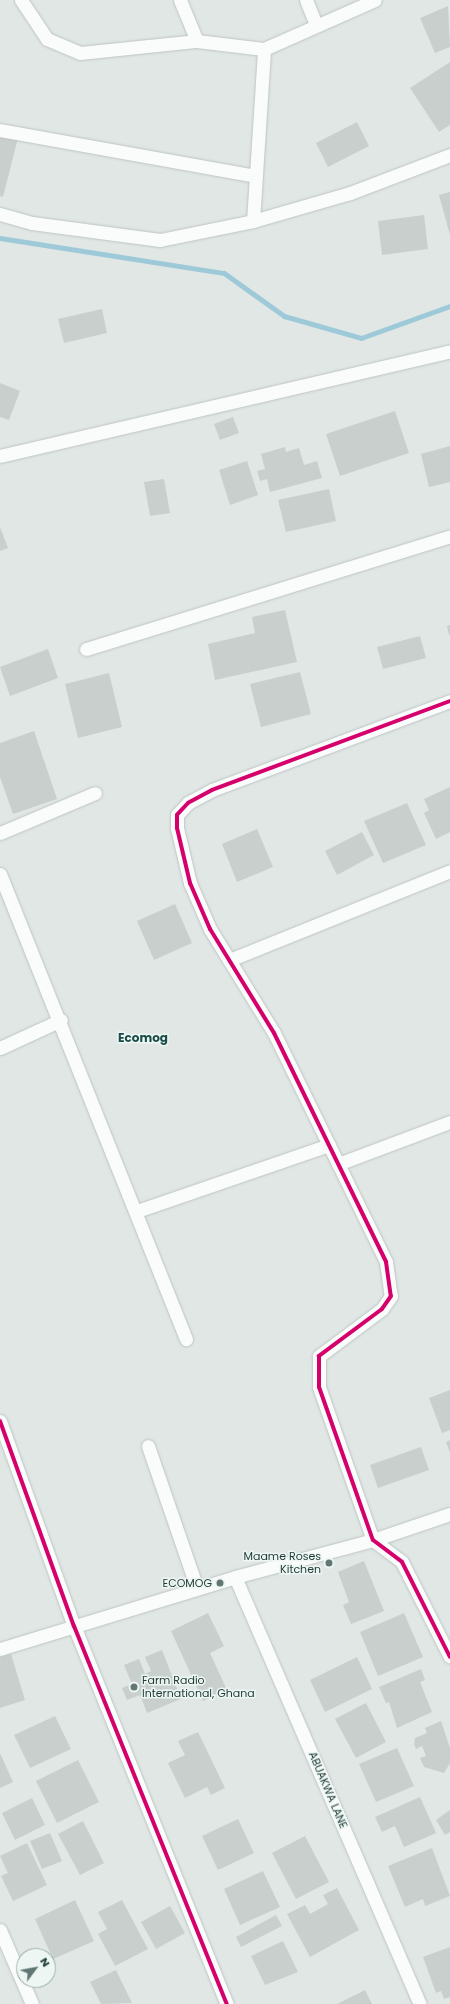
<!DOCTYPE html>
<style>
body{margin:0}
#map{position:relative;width:450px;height:2004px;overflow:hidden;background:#e0e7e5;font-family:Poppins,sans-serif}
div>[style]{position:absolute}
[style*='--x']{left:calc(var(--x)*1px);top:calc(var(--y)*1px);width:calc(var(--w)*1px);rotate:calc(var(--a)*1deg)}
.stream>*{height:5px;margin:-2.5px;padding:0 2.5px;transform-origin:2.5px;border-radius:2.5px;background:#9ec9d8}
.building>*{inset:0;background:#c9cfcd}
.roads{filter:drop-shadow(0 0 1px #bdc4c2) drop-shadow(0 0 1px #bdc4c2)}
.minor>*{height:13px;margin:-6.5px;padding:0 6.5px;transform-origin:6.5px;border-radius:6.5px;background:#fafbfb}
.cycleway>*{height:4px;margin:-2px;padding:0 2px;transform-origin:2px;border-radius:2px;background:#d6006c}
.dots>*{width:11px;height:11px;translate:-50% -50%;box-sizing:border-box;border:2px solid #edf6f3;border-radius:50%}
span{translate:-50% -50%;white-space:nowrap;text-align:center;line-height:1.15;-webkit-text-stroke:3px #edf6f3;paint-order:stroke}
.poi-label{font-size:11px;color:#1e3a36}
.right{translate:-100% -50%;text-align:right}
.left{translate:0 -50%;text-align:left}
.street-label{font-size:11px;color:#1e3a36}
.neighbourhood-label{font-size:12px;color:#194c46;font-weight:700}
.north{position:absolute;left:16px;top:1948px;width:40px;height:40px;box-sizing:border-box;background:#edf6f3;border:1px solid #9aaba7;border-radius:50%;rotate:58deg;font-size:11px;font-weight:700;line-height:16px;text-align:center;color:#1e3a36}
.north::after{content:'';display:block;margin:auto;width:14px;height:18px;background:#627773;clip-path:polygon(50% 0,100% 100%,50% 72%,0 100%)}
</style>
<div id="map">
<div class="stream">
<div style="--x:0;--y:238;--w:227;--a:8.9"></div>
<div style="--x:224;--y:273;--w:74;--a:35.6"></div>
<div style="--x:284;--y:316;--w:80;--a:15.9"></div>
<div style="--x:361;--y:338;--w:95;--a:-19.8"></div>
</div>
<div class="building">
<div style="clip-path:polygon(448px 6px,450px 47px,435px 53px,420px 18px)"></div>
<div style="clip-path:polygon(450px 62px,450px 125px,439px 132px,410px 88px)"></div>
<div style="clip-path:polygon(357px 122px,369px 146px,328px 167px,316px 143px)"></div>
<div style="clip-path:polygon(0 133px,18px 138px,3px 197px,0 196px)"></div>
<div style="clip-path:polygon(450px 192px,450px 235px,439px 195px)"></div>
<div style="clip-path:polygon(424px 215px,428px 249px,382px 255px,378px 221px)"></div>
<div style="clip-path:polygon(102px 309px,107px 333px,64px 343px,58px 319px)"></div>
<div style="clip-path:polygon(0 383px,20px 391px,9px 420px,0 417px)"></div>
<div style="clip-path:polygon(395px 411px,409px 453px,340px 476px,326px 434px)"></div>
<div style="clip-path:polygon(233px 417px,239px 433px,220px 440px,214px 424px)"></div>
<div style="clip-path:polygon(450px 446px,450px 482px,429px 487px,421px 454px)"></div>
<div style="clip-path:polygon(285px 447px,286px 452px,299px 448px,304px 465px,317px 461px,322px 478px,270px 492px,267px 479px,260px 481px,257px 471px,265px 469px,261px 454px)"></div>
<div style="clip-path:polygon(247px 461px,258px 495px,230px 505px,219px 470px)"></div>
<div style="clip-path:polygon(164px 479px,170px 513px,150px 516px,144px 482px)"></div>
<div style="clip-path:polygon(329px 489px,336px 521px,286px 532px,278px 500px)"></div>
<div style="clip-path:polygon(0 527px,8px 548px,0 551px)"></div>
<div style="clip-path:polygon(285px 610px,297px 662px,215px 680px,208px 644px,255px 633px,252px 617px)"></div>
<div style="clip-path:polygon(450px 625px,450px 635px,449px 635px,447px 626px)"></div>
<div style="clip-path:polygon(420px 636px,426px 658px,383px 669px,377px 647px)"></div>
<div style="clip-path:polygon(48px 649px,58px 678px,10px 696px,0 667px)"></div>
<div style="clip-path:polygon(300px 672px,311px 714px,261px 727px,250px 684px)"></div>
<div style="clip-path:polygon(109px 673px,122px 727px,78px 738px,65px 684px)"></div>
<div style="clip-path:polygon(34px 731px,57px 799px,13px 814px,0 777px,0 743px)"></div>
<div style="clip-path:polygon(450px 787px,450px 832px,436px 839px,424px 813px,429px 810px,424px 799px)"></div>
<div style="clip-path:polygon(407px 803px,426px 845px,383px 863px,364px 821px)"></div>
<div style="clip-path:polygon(257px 829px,273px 867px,237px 882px,222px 844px)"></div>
<div style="clip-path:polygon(362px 832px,374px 855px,337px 875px,325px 851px)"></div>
<div style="clip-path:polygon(175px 904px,192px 943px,154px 960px,137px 921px)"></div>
<div style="clip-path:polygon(450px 1390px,450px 1430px,442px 1433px,429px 1398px)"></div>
<div style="clip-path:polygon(450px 1440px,450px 1453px,446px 1442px)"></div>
<div style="clip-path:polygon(421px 1447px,429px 1470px,378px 1488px,370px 1465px)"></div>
<div style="clip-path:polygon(364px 1561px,384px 1611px,351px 1624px,343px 1605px,349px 1602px,338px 1572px)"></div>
<div style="clip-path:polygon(208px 1613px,224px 1646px,210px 1653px,227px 1690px,203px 1701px,171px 1631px)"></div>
<div style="clip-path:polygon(404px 1613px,423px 1657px,378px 1676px,360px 1632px)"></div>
<div style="clip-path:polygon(162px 1650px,181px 1699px,147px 1713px,140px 1695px,127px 1700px,122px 1688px,132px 1684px,124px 1665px,139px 1659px,145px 1674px,151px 1671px,145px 1657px)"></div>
<div style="clip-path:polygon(11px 1654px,25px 1700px,0 1708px,0 1657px)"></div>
<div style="clip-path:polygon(357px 1657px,372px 1689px,325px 1712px,310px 1680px)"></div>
<div style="clip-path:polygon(421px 1669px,425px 1680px,420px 1682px,432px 1712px,397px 1728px,389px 1702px,386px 1703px,379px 1687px)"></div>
<div style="clip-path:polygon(366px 1703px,386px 1742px,356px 1758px,335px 1719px)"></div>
<div style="clip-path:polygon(55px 1716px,71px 1749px,30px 1768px,14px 1735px)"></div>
<div style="clip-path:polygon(441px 1721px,450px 1748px,450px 1763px,444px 1773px,424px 1767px,420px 1758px,426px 1756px,422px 1746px,416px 1749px,414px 1744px,415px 1738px,427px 1733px,425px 1728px)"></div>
<div style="clip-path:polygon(198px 1732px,225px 1788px,211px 1795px,207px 1787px,185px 1798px,168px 1763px,185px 1755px,178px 1741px)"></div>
<div style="clip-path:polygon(397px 1748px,414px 1786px,376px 1802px,359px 1764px)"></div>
<div style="clip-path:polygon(0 1753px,13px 1782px,0 1788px)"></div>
<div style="clip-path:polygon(78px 1760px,99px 1802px,57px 1823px,36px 1781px)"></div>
<div style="clip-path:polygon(420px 1797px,436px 1833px,404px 1847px,395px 1826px,382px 1832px,375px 1817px)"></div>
<div style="clip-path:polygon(32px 1798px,45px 1825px,15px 1840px,2px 1813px)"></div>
<div style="clip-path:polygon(450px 1810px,450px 1832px,445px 1835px,436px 1820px)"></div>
<div style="clip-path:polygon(238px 1819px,254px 1853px,218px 1870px,202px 1836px)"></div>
<div style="clip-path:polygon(83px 1821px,104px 1863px,80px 1875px,58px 1834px)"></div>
<div style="clip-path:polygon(50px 1833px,62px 1861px,42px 1869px,30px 1841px)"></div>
<div style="clip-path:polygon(305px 1836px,329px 1882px,296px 1899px,272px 1853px)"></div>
<div style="clip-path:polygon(27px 1843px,47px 1885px,13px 1901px,1px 1876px,8px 1873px,0 1856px)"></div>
<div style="clip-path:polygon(432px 1848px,450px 1896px,425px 1906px,423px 1899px,405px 1907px,388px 1866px)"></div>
<div style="clip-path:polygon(263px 1871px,280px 1907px,240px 1925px,224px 1889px)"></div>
<div style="clip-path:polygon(337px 1888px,359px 1930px,310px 1957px,287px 1914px,305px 1905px,310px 1914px,328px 1904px,323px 1895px)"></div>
<div style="clip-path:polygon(75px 1900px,94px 1941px,53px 1959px,35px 1919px)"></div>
<div style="clip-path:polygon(122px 1900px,148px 1949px,115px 1966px,98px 1934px,107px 1929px,98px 1912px)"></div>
<div style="clip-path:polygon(170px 1906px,185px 1933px,156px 1949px,141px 1922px)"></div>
<div style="clip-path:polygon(276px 1915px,282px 1926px,241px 1947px,236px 1937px)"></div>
<div style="clip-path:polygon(283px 1941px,298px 1972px,265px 1985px,251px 1956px)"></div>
<div style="clip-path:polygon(450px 1947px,450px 1997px,444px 1999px,441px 1991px,436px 1993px,423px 1957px)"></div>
<div style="clip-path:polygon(116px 1970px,132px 2003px,101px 2004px,90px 1982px)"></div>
<div style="clip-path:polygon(365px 1990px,372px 2004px,337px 2004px)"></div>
</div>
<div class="roads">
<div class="minor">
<div style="--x:21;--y:0;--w:47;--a:56.3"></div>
<div style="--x:47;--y:39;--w:36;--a:23"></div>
<div style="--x:80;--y:53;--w:118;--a:-5.9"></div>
<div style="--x:197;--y:41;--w:67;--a:6.8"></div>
<div style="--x:264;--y:49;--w:121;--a:-23.8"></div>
<div style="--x:180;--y:0;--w:44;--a:67.5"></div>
<div style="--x:306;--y:0;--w:27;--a:68"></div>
<div style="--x:0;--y:130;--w:260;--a:10.2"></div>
<div style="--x:0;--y:214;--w:33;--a:16"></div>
<div style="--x:32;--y:223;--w:129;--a:7.6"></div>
<div style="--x:160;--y:240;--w:95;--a:-11.5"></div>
<div style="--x:253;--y:221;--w:101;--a:-16.1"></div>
<div style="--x:350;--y:193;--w:107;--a:-20.8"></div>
<div style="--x:253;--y:221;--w:172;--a:-86.3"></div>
<div style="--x:0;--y:456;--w:462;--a:-13.1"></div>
<div style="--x:86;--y:649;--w:381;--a:-17.2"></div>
<div style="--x:450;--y:701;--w:254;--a:159.5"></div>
<div style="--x:212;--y:790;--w:27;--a:152"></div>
<div style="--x:188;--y:803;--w:16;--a:133"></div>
<div style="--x:177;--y:815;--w:13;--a:90"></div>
<div style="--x:177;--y:828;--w:57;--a:76.7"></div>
<div style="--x:190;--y:883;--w:50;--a:66.5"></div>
<div style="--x:210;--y:929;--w:122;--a:58.4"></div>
<div style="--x:274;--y:1033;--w:255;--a:63.9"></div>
<div style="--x:386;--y:1262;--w:34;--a:82"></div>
<div style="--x:391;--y:1296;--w:16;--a:125"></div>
<div style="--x:382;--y:1309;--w:79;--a:143.3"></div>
<div style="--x:319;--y:1356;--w:31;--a:90"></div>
<div style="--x:319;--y:1387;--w:162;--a:70.6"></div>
<div style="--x:373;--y:1540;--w:36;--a:37"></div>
<div style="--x:402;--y:1562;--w:106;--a:63.2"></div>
<div style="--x:0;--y:833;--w:103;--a:-22.8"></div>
<div style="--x:0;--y:874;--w:501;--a:68.2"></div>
<div style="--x:229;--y:960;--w:238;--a:-21.9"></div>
<div style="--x:0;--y:1048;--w:67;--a:-24.7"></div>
<div style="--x:338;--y:1164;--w:120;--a:-20.6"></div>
<div style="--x:137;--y:1211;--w:203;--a:-19"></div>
<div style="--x:0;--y:1421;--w:218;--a:70.2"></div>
<div style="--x:74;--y:1626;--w:408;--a:68"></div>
<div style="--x:148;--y:1446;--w:150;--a:71"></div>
<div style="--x:235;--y:1577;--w:465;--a:66.6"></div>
<div style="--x:0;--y:1649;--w:246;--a:-17"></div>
<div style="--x:235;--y:1577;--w:143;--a:-15"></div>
<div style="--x:373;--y:1540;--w:81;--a:-18.7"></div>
<div style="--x:0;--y:1930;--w:81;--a:66.6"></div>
</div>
</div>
<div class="cycleway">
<div style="--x:450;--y:701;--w:254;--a:159.5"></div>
<div style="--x:212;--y:790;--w:27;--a:152"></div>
<div style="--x:188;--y:803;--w:16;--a:133"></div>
<div style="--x:177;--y:815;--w:13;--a:90"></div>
<div style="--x:177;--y:828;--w:57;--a:76.7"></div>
<div style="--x:190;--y:883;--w:50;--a:66.5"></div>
<div style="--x:210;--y:929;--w:122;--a:58.4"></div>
<div style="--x:274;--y:1033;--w:255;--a:63.9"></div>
<div style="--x:386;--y:1262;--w:34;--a:82"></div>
<div style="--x:391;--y:1296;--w:16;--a:125"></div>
<div style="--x:382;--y:1309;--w:79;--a:143.3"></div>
<div style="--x:319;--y:1356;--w:31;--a:90"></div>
<div style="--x:319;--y:1387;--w:162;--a:70.6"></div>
<div style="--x:373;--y:1540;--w:36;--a:37"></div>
<div style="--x:402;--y:1562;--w:106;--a:63.2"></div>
<div style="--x:0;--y:1421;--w:218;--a:70.2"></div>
<div style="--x:74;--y:1626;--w:408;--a:68"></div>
</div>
<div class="dots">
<div style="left:329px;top:1563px;background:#627773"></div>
<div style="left:220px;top:1583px;background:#627773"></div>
<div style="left:134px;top:1687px;background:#627773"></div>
</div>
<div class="poi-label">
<span class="right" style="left:321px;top:1563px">Maame Roses<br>Kitchen</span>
<span class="right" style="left:212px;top:1583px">ECOMOG</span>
<span class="left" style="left:142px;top:1687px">Farm Radio<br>International, Ghana</span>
</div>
<div class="street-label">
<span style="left:328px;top:1790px;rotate:67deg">ABUAKWA LANE</span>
</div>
<div class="neighbourhood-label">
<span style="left:143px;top:1038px">Ecomog</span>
</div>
<div class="north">N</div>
</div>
